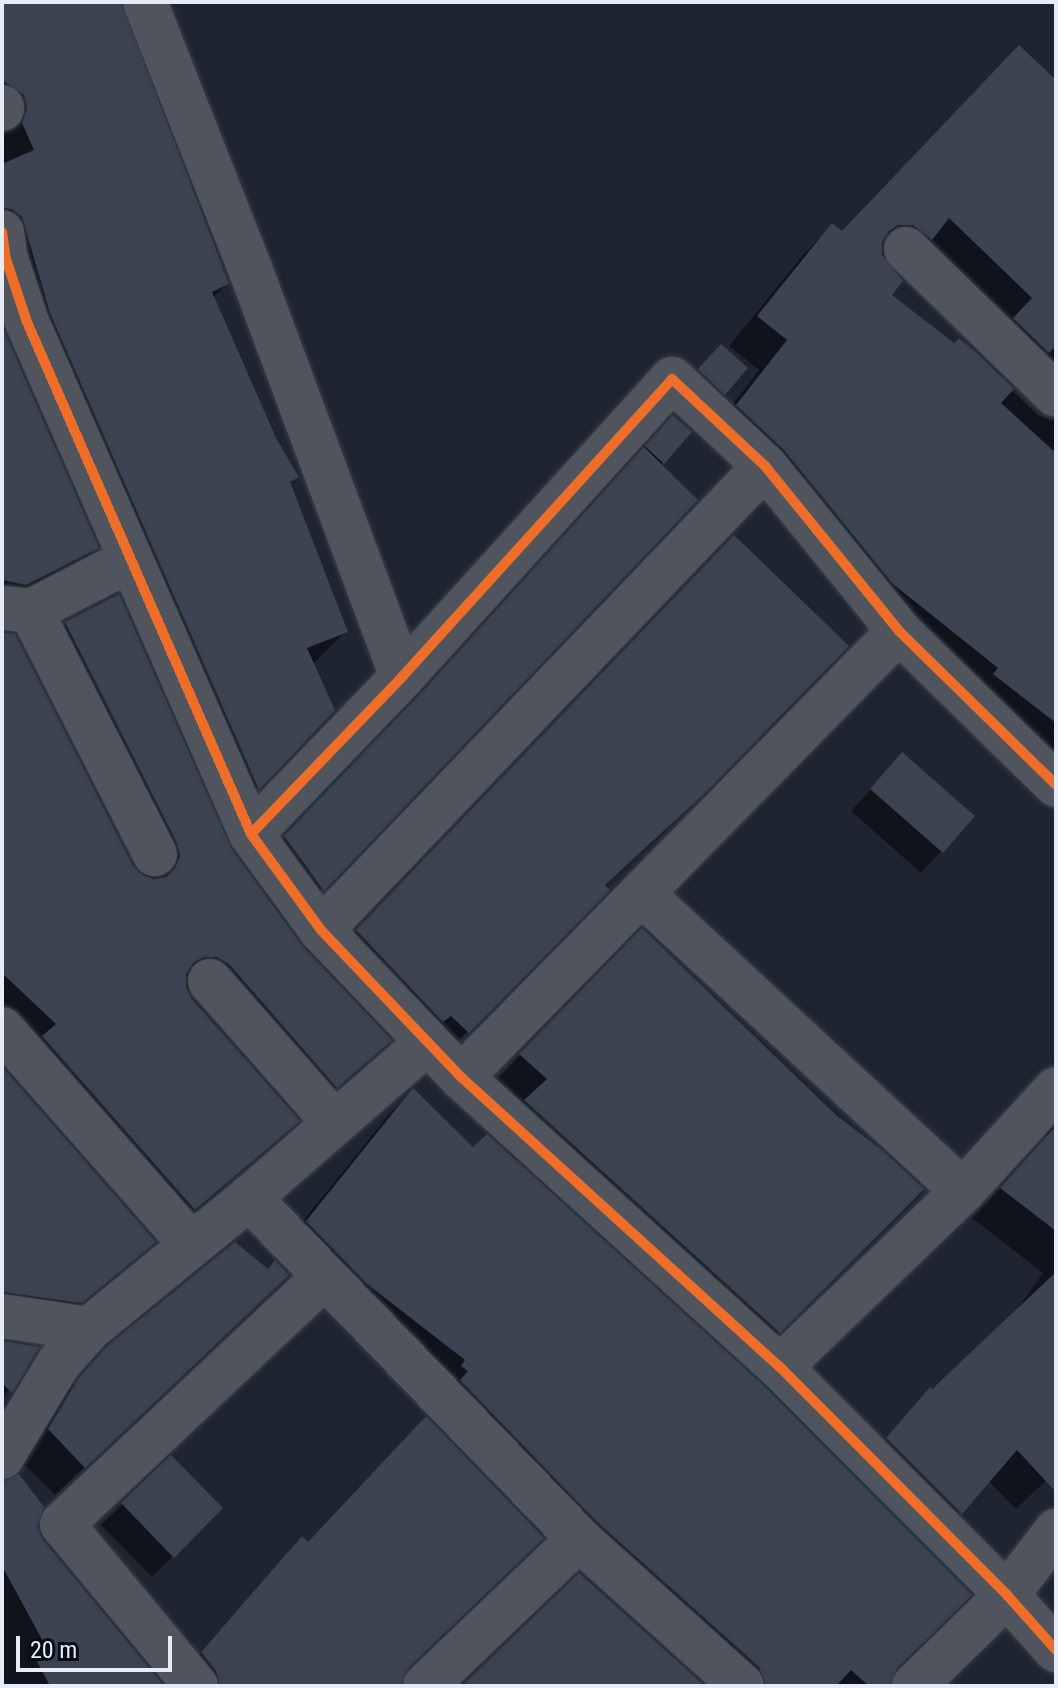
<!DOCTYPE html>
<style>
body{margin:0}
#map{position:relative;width:1058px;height:1688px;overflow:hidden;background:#1f2530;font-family:"Roboto Condensed",sans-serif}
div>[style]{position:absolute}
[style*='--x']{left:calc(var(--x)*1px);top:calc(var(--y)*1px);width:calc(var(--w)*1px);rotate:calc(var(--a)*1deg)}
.shadow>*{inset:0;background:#0007}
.building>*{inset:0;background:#3c4351}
.roads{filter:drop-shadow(0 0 2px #3a3f48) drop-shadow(0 0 2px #3a3f48)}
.minor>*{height:44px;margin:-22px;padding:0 22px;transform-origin:22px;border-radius:22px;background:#50555d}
.cycleway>*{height:10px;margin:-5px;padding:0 5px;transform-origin:5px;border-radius:5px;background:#ee6e29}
span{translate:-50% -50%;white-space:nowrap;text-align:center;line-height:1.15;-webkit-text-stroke:6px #080c15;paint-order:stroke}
.frame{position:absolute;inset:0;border:4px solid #e5edfb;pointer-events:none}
.scale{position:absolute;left:16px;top:1636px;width:156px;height:36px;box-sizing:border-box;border:4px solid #e5edfb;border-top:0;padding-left:10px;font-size:24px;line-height:28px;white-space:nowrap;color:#e5edfb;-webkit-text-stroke:6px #080c15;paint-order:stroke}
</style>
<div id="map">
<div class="shadow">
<div style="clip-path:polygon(2px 2px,119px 2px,227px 284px,212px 298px,275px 441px,296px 477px,289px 484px,346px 631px,312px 665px,333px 710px,226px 820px,2px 292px)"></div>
<div style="clip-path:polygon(evenodd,1056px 82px,1056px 808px,995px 748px,709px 435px,759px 370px,729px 346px,803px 255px,833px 225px,841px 233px,1056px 82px,880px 254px,902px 268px,1045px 407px,1053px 421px,1038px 415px,959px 341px,954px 346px,890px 295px,880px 254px)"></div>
<div style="clip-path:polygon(2px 332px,96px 548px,63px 580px,2px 612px)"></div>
<div style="clip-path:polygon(689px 432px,660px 466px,695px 500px,288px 924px,251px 872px,386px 731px,653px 438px)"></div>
<div style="clip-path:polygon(701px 570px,670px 826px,604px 886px,607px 890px,435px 1064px,324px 964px)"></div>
<div style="clip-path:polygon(66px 623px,301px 948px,389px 1040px,303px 1119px,196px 997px,185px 990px,297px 1121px,161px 1242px,2px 1037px,2px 633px,14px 636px,131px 867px,146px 879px,33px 656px)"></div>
<div style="clip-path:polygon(902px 755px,972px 817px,921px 873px,851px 811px)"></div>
<div style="clip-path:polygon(642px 931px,836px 1118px,922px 1189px,753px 1357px,495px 1081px)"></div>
<div style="clip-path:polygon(4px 1072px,153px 1242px,54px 1328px,2px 1321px)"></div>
<div style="clip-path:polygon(413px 1091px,894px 1668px,888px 1686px,724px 1686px,281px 1248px,387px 1117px)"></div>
<div style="clip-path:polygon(1056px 1107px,1056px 1471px,1016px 1509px,988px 1480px,931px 1542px,858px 1469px,930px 1390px,1011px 1318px,1043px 1273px,972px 1218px,1046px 1138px)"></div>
<div style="clip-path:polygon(257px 1305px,55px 1495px,20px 1460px,49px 1411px,108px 1349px)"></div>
<div style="clip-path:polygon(2px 1341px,37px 1348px,2px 1399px)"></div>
<div style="clip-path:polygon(171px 1458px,221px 1508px,152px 1577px,101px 1525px)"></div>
<div style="clip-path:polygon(2px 1484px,41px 1541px,161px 1686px,2px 1686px)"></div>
<div style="clip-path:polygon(302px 1539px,404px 1670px,399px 1686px,179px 1686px,175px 1680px)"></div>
</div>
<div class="building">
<div style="clip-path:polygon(2px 2px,121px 2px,229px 284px,212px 292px,277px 440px,299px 477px,290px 482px,348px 632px,307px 648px,335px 710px,259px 790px,50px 313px,22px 217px,12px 209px,2px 208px,2px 164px,34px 150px,22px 123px,27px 109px,24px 95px,2px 80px)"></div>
<div style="clip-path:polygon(1019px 45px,1056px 80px,1056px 346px,1049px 353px,1013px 318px,1032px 298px,949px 218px,932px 240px,913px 225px,898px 225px,889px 231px,882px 242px,882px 255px,903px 281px,892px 295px,954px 343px,959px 338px,978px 354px,1014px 389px,1001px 403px,1056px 453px,1056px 723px,993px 674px,998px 668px,893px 584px,784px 450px,736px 405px,787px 340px,757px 316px,832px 223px,842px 231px)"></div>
<div style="clip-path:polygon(2px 326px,99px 548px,26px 585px,2px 580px)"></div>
<div style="clip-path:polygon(721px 344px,748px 368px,725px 395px,698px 369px)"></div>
<div style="clip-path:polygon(673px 415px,692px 432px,664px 464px,645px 446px)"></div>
<div style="clip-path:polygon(644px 447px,698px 500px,324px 891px,284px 836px,420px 694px)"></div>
<div style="clip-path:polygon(734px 535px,849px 646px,705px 793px,605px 885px,610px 890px,469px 1033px,451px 1016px,443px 1022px,356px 930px)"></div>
<div style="clip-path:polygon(119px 594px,231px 848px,303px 947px,392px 1040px,337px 1088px,229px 964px,217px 957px,204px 957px,194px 962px,186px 974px,186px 987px,191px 998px,300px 1121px,195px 1210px,42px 1036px,56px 1024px,2px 973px,2px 636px,5px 633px,15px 634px,133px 866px,142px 875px,154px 879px,166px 877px,175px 868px,180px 856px,177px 843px,65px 622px)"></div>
<div style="clip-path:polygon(902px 752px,975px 816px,943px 853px,870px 789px)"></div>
<div style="clip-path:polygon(642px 928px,837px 1116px,882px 1150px,924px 1189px,780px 1333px,524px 1100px,547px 1079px,519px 1054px)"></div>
<div style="clip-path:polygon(4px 1069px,156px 1242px,82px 1303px,2px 1292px)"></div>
<div style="clip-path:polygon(413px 1088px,473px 1147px,487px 1134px,763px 1385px,972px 1595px,897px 1668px,890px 1686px,869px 1686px,851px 1670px,836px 1686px,766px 1686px,759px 1667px,596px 1521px,460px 1380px,468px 1371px,461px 1366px,465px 1360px,367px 1284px,306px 1221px)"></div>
<div style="clip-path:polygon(1056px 1126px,1056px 1231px,1000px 1188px)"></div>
<div style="clip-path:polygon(235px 1242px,268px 1269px,275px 1260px,289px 1275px,85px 1468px,48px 1429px,78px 1379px,106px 1347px)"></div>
<div style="clip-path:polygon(1056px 1272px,1056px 1492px,1017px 1450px,962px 1514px,886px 1438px,930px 1387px,932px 1389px)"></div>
<div style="clip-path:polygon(2px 1341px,40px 1347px,12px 1393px,2px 1383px)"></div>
<div style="clip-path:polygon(426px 1416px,544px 1538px,408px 1668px,401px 1686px,220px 1686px,216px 1671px,201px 1652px,302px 1536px,308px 1542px)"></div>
<div style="clip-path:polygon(171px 1455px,223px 1508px,174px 1558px,121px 1503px)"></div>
<div style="clip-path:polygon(19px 1474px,44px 1507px,37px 1528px,43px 1540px,164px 1686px,50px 1686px,32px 1652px,45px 1645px,2px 1566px,2px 1482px)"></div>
<div style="clip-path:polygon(579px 1573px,705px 1686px,468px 1686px,465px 1683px)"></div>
</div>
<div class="roads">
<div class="minor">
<div style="--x:145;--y:2;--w:289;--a:68.5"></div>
<div style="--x:251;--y:271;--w:433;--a:69.6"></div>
<div style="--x:2;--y:107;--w:2;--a:90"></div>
<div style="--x:2;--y:232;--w:27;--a:82"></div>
<div style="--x:6;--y:259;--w:66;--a:71.6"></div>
<div style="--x:27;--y:322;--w:559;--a:66.37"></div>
<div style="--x:251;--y:834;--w:119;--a:53.9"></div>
<div style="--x:321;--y:930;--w:203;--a:46.4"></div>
<div style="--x:461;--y:1077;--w:431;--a:42.3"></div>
<div style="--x:780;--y:1367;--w:322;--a:45.1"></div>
<div style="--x:1007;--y:1595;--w:74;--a:48.3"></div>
<div style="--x:906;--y:249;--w:209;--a:44.2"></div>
<div style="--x:4;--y:608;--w:27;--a:6"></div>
<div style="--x:31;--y:611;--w:111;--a:-27.3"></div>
<div style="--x:31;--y:611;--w:273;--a:63"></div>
<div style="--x:251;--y:834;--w:218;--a:-46.1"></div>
<div style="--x:402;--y:677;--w:402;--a:-47.8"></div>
<div style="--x:672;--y:379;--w:127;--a:43.1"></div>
<div style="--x:765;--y:466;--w:213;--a:50.9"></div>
<div style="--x:899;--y:631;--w:220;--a:44.4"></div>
<div style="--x:642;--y:894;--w:437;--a:42.8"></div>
<div style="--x:321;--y:930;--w:642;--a:-46.26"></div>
<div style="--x:210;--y:981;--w:188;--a:48.7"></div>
<div style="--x:2;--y:1029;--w:286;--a:48.7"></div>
<div style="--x:461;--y:1077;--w:625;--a:-45.52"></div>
<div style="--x:249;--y:1198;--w:475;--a:45.9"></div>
<div style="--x:579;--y:1539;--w:219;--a:42"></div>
<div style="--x:2;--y:1316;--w:88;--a:8.5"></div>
<div style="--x:780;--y:1367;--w:254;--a:-43.9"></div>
<div style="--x:963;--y:1191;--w:138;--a:-47.6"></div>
<div style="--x:2;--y:1457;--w:109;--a:-58.9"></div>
<div style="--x:58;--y:1364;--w:47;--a:-48.5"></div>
<div style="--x:89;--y:1329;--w:207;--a:-39.3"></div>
<div style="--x:249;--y:1198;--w:237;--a:-41.1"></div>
<div style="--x:196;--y:1686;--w:210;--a:-129.6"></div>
<div style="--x:62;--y:1524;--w:361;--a:-43.3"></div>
<div style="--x:425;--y:1686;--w:213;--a:-43.7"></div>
<div style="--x:914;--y:1686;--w:130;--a:-44.4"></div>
<div style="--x:1007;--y:1595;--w:81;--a:-52.6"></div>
</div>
</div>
<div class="cycleway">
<div style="--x:2;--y:232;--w:27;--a:82"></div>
<div style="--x:6;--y:259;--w:66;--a:71.6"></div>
<div style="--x:27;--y:322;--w:559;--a:66.37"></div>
<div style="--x:251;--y:834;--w:119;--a:53.9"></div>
<div style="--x:321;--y:930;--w:203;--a:46.4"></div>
<div style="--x:461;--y:1077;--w:431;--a:42.3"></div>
<div style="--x:780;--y:1367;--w:322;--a:45.1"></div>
<div style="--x:1007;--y:1595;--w:74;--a:48.3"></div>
<div style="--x:251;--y:834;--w:218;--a:-46.1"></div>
<div style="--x:402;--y:677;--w:402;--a:-47.8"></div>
<div style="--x:672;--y:379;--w:127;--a:43.1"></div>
<div style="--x:765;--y:466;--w:213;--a:50.9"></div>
<div style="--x:899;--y:631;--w:220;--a:44.4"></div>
</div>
<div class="frame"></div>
<div class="scale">20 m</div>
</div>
